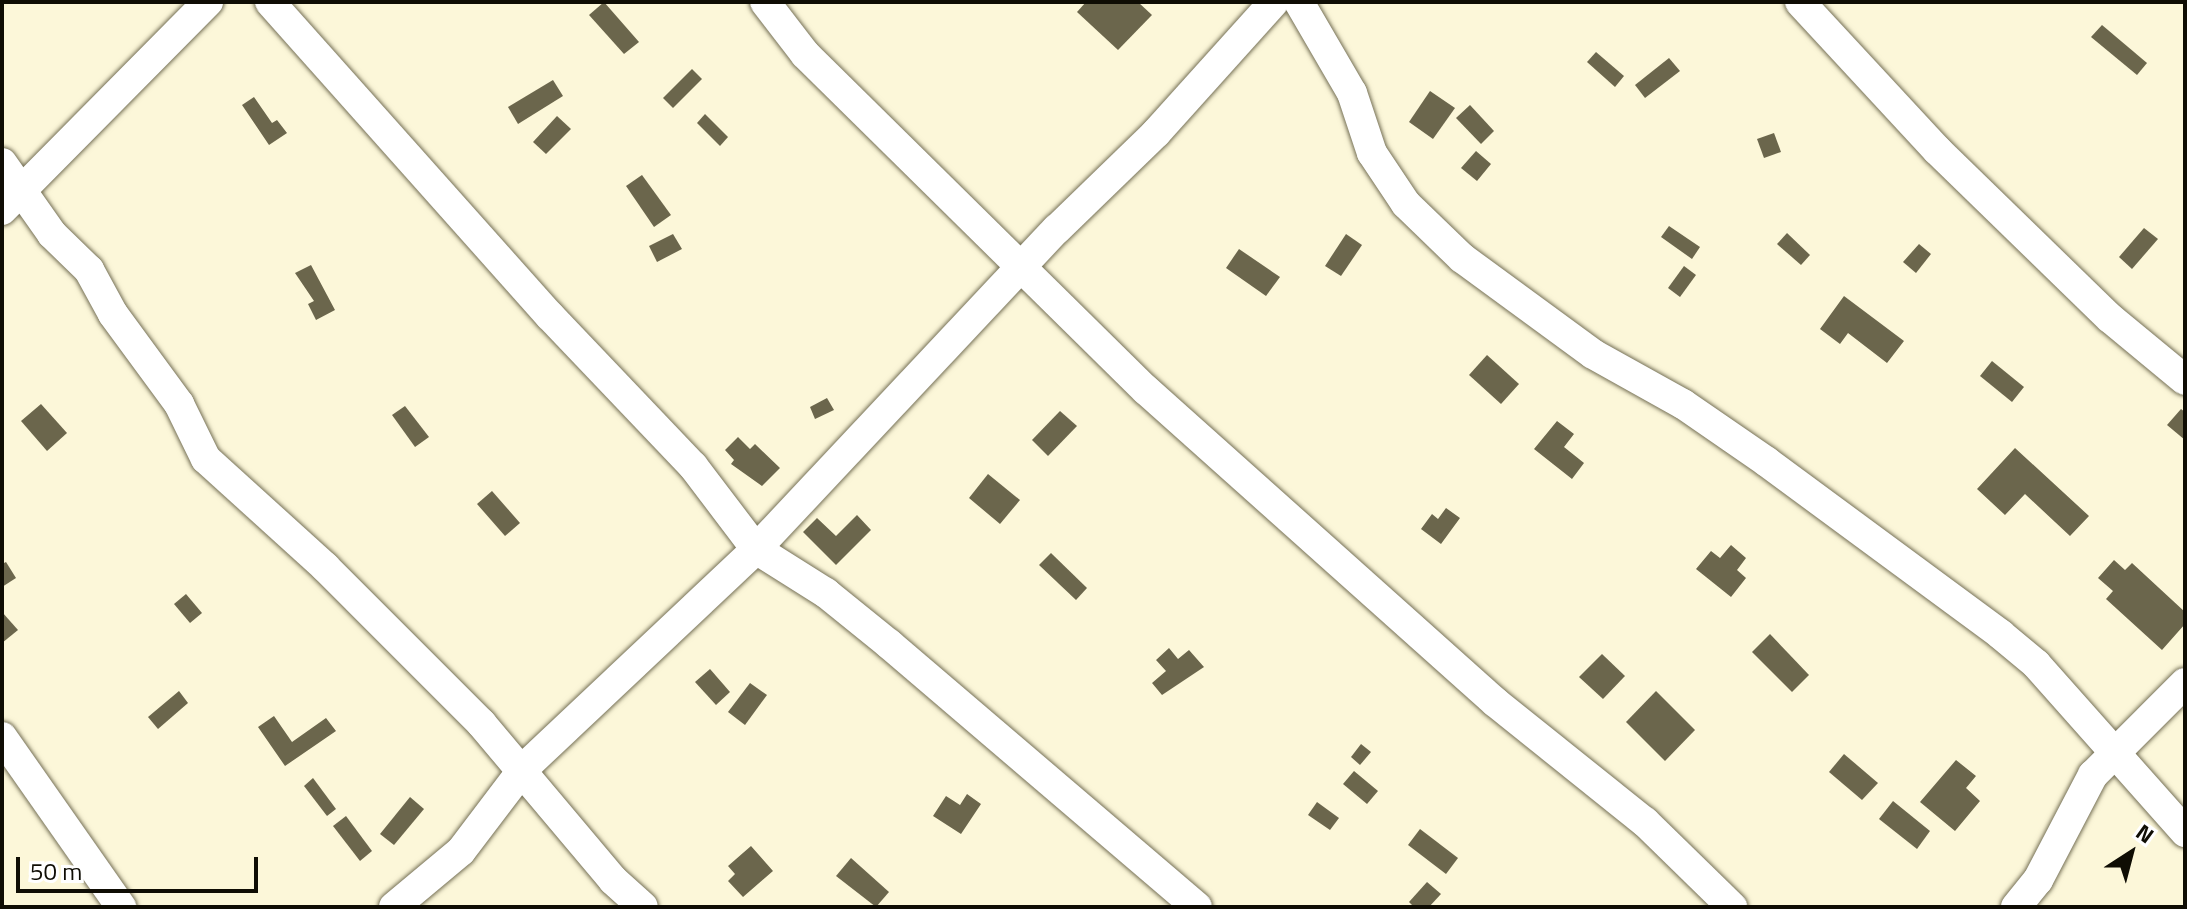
<!DOCTYPE html>
<style>
body{margin:0}
#map{position:relative;width:2187px;height:909px;overflow:hidden;background:#fcf7d9;font-family:"Titillium Web",sans-serif}
div>[style]{position:absolute}
[style*='--x']{left:calc(var(--x)*1px);top:calc(var(--y)*1px);width:calc(var(--w)*1px);rotate:calc(var(--a)*1deg)}
.building>*{inset:0;background:#6b664c}
.roads{filter:drop-shadow(0 0 2px #757056) drop-shadow(0 0 2px #757056)}
.street>*{height:30px;margin:-15px;padding:0 15px;transform-origin:15px;border-radius:15px;background:#fff}
span{translate:-50% -50%;white-space:nowrap;text-align:center;line-height:1.15;-webkit-text-stroke:8px #fff;paint-order:stroke}
.frame{position:absolute;inset:0;border:4px solid #0f0d04;pointer-events:none}
.north{position:absolute;left:2091px;top:813px;width:80px;height:80px;-webkit-text-stroke:6px #fff;paint-order:stroke;rotate:36deg;font-size:22px;font-weight:700;line-height:32px;text-align:center;color:#0f0d04}
.north::after{content:'';display:block;margin:auto;width:28px;height:36px;background:#0f0d04;clip-path:polygon(50% 0,100% 100%,50% 72%,0 100%)}
.scale{position:absolute;left:16px;top:857px;width:242px;height:36px;box-sizing:border-box;border:4px solid #0f0d04;border-top:0;padding-left:10px;font-size:24px;line-height:28px;white-space:nowrap;color:#0f0d04;-webkit-text-stroke:6px #fff;paint-order:stroke}
</style>
<div id="map">
<div class="building">
<div style="clip-path:polygon(604px 2px,639px 42px,624px 54px,589px 15px)"></div>
<div style="clip-path:polygon(1086px 2px,1138px 2px,1152px 15px,1118px 50px,1077px 12px)"></div>
<div style="clip-path:polygon(2102px 25px,2147px 63px,2137px 75px,2091px 37px)"></div>
<div style="clip-path:polygon(1596px 52px,1624px 76px,1615px 87px,1587px 62px)"></div>
<div style="clip-path:polygon(1669px 58px,1680px 71px,1645px 98px,1635px 85px)"></div>
<div style="clip-path:polygon(692px 69px,702px 79px,673px 108px,663px 98px)"></div>
<div style="clip-path:polygon(553px 80px,563px 96px,518px 124px,508px 107px)"></div>
<div style="clip-path:polygon(1430px 91px,1455px 108px,1433px 139px,1409px 122px)"></div>
<div style="clip-path:polygon(254px 97px,272px 123px,277px 120px,287px 133px,269px 145px,242px 105px)"></div>
<div style="clip-path:polygon(1470px 105px,1494px 131px,1481px 144px,1456px 118px)"></div>
<div style="clip-path:polygon(705px 114px,728px 137px,720px 146px,697px 123px)"></div>
<div style="clip-path:polygon(557px 116px,571px 129px,546px 154px,533px 142px)"></div>
<div style="clip-path:polygon(1774px 133px,1781px 152px,1764px 158px,1757px 139px)"></div>
<div style="clip-path:polygon(1476px 151px,1491px 164px,1477px 181px,1461px 168px)"></div>
<div style="clip-path:polygon(642px 175px,671px 215px,654px 227px,626px 186px)"></div>
<div style="clip-path:polygon(1669px 226px,1700px 247px,1692px 259px,1661px 237px)"></div>
<div style="clip-path:polygon(2144px 228px,2158px 239px,2132px 269px,2119px 257px)"></div>
<div style="clip-path:polygon(1787px 233px,1810px 255px,1801px 265px,1777px 244px)"></div>
<div style="clip-path:polygon(673px 234px,682px 249px,657px 262px,649px 246px)"></div>
<div style="clip-path:polygon(1346px 234px,1362px 245px,1341px 276px,1325px 266px)"></div>
<div style="clip-path:polygon(1919px 244px,1931px 254px,1916px 273px,1903px 262px)"></div>
<div style="clip-path:polygon(1239px 249px,1280px 277px,1266px 296px,1226px 268px)"></div>
<div style="clip-path:polygon(311px 265px,335px 310px,316px 320px,308px 304px,314px 301px,295px 273px)"></div>
<div style="clip-path:polygon(1684px 266px,1696px 275px,1680px 297px,1668px 288px)"></div>
<div style="clip-path:polygon(1844px 296px,1904px 341px,1887px 363px,1848px 333px,1840px 344px,1820px 329px)"></div>
<div style="clip-path:polygon(1487px 355px,1519px 384px,1501px 404px,1469px 375px)"></div>
<div style="clip-path:polygon(1992px 361px,2024px 387px,2012px 402px,1980px 376px)"></div>
<div style="clip-path:polygon(827px 398px,834px 410px,815px 419px,810px 407px)"></div>
<div style="clip-path:polygon(41px 404px,67px 433px,47px 451px,21px 421px)"></div>
<div style="clip-path:polygon(405px 406px,429px 437px,415px 447px,392px 415px)"></div>
<div style="clip-path:polygon(2181px 409px,2185px 412px,2185px 440px,2167px 425px)"></div>
<div style="clip-path:polygon(1060px 411px,1077px 426px,1048px 456px,1032px 440px)"></div>
<div style="clip-path:polygon(1557px 421px,1574px 434px,1564px 447px,1584px 463px,1572px 479px,1534px 449px)"></div>
<div style="clip-path:polygon(738px 437px,750px 449px,755px 444px,780px 468px,762px 486px,731px 464px,734px 460px,725px 450px)"></div>
<div style="clip-path:polygon(2015px 448px,2089px 516px,2070px 536px,2025px 494px,2005px 515px,1977px 489px)"></div>
<div style="clip-path:polygon(988px 474px,1020px 500px,1000px 524px,969px 498px)"></div>
<div style="clip-path:polygon(492px 491px,520px 523px,505px 536px,477px 504px)"></div>
<div style="clip-path:polygon(1446px 508px,1460px 518px,1441px 544px,1421px 529px,1432px 514px,1438px 519px)"></div>
<div style="clip-path:polygon(857px 515px,871px 530px,836px 565px,803px 532px,817px 518px,836px 536px)"></div>
<div style="clip-path:polygon(1731px 545px,1746px 558px,1737px 570px,1746px 578px,1731px 597px,1696px 569px,1711px 551px,1720px 558px)"></div>
<div style="clip-path:polygon(1051px 553px,1087px 588px,1076px 600px,1039px 565px)"></div>
<div style="clip-path:polygon(2114px 560px,2125px 570px,2132px 563px,2185px 612px,2185px 624px,2162px 650px,2106px 599px,2113px 591px,2098px 578px)"></div>
<div style="clip-path:polygon(6px 562px,16px 578px,2px 587px,2px 564px)"></div>
<div style="clip-path:polygon(186px 594px,202px 613px,190px 623px,174px 604px)"></div>
<div style="clip-path:polygon(2px 612px,18px 630px,2px 643px)"></div>
<div style="clip-path:polygon(1770px 634px,1809px 675px,1792px 692px,1752px 652px)"></div>
<div style="clip-path:polygon(1169px 648px,1178px 659px,1189px 650px,1204px 667px,1162px 695px,1152px 683px,1166px 671px,1156px 660px)"></div>
<div style="clip-path:polygon(1602px 654px,1625px 676px,1603px 699px,1579px 677px)"></div>
<div style="clip-path:polygon(710px 669px,730px 692px,716px 705px,695px 682px)"></div>
<div style="clip-path:polygon(750px 683px,767px 695px,745px 725px,728px 712px)"></div>
<div style="clip-path:polygon(179px 691px,188px 703px,158px 729px,148px 717px)"></div>
<div style="clip-path:polygon(1656px 691px,1695px 730px,1665px 761px,1626px 722px)"></div>
<div style="clip-path:polygon(274px 716px,292px 742px,326px 718px,336px 731px,285px 766px,258px 727px)"></div>
<div style="clip-path:polygon(1361px 744px,1371px 752px,1360px 765px,1351px 757px)"></div>
<div style="clip-path:polygon(1844px 754px,1878px 783px,1862px 800px,1829px 772px)"></div>
<div style="clip-path:polygon(1956px 760px,1976px 776px,1966px 788px,1980px 801px,1955px 831px,1920px 802px)"></div>
<div style="clip-path:polygon(1354px 771px,1378px 791px,1367px 804px,1343px 784px)"></div>
<div style="clip-path:polygon(313px 778px,336px 809px,327px 816px,304px 786px)"></div>
<div style="clip-path:polygon(967px 794px,981px 804px,961px 834px,933px 816px,946px 796px,960px 805px)"></div>
<div style="clip-path:polygon(410px 797px,424px 809px,394px 845px,380px 834px)"></div>
<div style="clip-path:polygon(1893px 801px,1930px 831px,1917px 849px,1879px 819px)"></div>
<div style="clip-path:polygon(1317px 802px,1339px 818px,1330px 830px,1308px 815px)"></div>
<div style="clip-path:polygon(346px 816px,372px 851px,360px 861px,333px 826px)"></div>
<div style="clip-path:polygon(1420px 829px,1458px 858px,1446px 874px,1408px 845px)"></div>
<div style="clip-path:polygon(751px 846px,773px 871px,743px 897px,728px 881px,735px 874px,728px 866px)"></div>
<div style="clip-path:polygon(851px 858px,889px 892px,876px 907px,836px 876px)"></div>
<div style="clip-path:polygon(1427px 882px,1441px 894px,1429px 907px,1414px 907px,1409px 902px)"></div>
</div>
<div class="roads">
<div class="street">
<div style="--x:270;--y:2;--w:421;--a:48.3"></div>
<div style="--x:550;--y:316;--w:207;--a:46.4"></div>
<div style="--x:693;--y:466;--w:104;--a:52.8"></div>
<div style="--x:756;--y:549;--w:83;--a:32.2"></div>
<div style="--x:826;--y:593;--w:81;--a:39"></div>
<div style="--x:889;--y:644;--w:405;--a:40.5"></div>
<div style="--x:765;--y:2;--w:66;--a:52.4"></div>
<div style="--x:805;--y:54;--w:479;--a:44.6"></div>
<div style="--x:1146;--y:390;--w:468;--a:41.8"></div>
<div style="--x:1495;--y:702;--w:192;--a:38.7"></div>
<div style="--x:1645;--y:822;--w:122;--a:44.3"></div>
<div style="--x:1299;--y:2;--w:105;--a:59.8"></div>
<div style="--x:1352;--y:93;--w:63;--a:71.6"></div>
<div style="--x:1372;--y:153;--w:61;--a:56.3"></div>
<div style="--x:1406;--y:204;--w:78;--a:44"></div>
<div style="--x:1462;--y:258;--w:162;--a:36.2"></div>
<div style="--x:1593;--y:354;--w:103;--a:29.1"></div>
<div style="--x:1683;--y:404;--w:102;--a:34.6"></div>
<div style="--x:1767;--y:462;--w:290;--a:36.4"></div>
<div style="--x:2000;--y:634;--w:47;--a:39.8"></div>
<div style="--x:2036;--y:664;--w:225;--a:48.4"></div>
<div style="--x:1800;--y:2;--w:202;--a:47.2"></div>
<div style="--x:1937;--y:150;--w:241;--a:44.2"></div>
<div style="--x:2110;--y:318;--w:97;--a:39.6"></div>
<div style="--x:2;--y:163;--w:87;--a:54.8"></div>
<div style="--x:52;--y:234;--w:52;--a:44.2"></div>
<div style="--x:89;--y:270;--w:50;--a:61.4"></div>
<div style="--x:113;--y:314;--w:112;--a:53.7"></div>
<div style="--x:179;--y:404;--w:61;--a:63.9"></div>
<div style="--x:206;--y:459;--w:161;--a:42.2"></div>
<div style="--x:325;--y:567;--w:221;--a:45"></div>
<div style="--x:481;--y:723;--w:205;--a:49.9"></div>
<div style="--x:613;--y:880;--w:40;--a:42"></div>
<div style="--x:2;--y:210;--w:293;--a:-45.3"></div>
<div style="--x:2;--y:737;--w:208;--a:55"></div>
<div style="--x:394;--y:907;--w:87;--a:-39.9"></div>
<div style="--x:461;--y:851;--w:104;--a:-52.8"></div>
<div style="--x:524;--y:768;--w:319;--a:-43.3"></div>
<div style="--x:756;--y:549;--w:439;--a:-46.8"></div>
<div style="--x:1057;--y:229;--w:138;--a:-44.1"></div>
<div style="--x:1156;--y:133;--w:176;--a:-48"></div>
<div style="--x:2016;--y:907;--w:35;--a:-51"></div>
<div style="--x:2038;--y:880;--w:119;--a:-62.4"></div>
<div style="--x:2093;--y:775;--w:130;--a:-45"></div>
</div>
</div>
<div class="frame"></div>
<div class="north">N</div>
<div class="scale">50 m</div>
</div>
